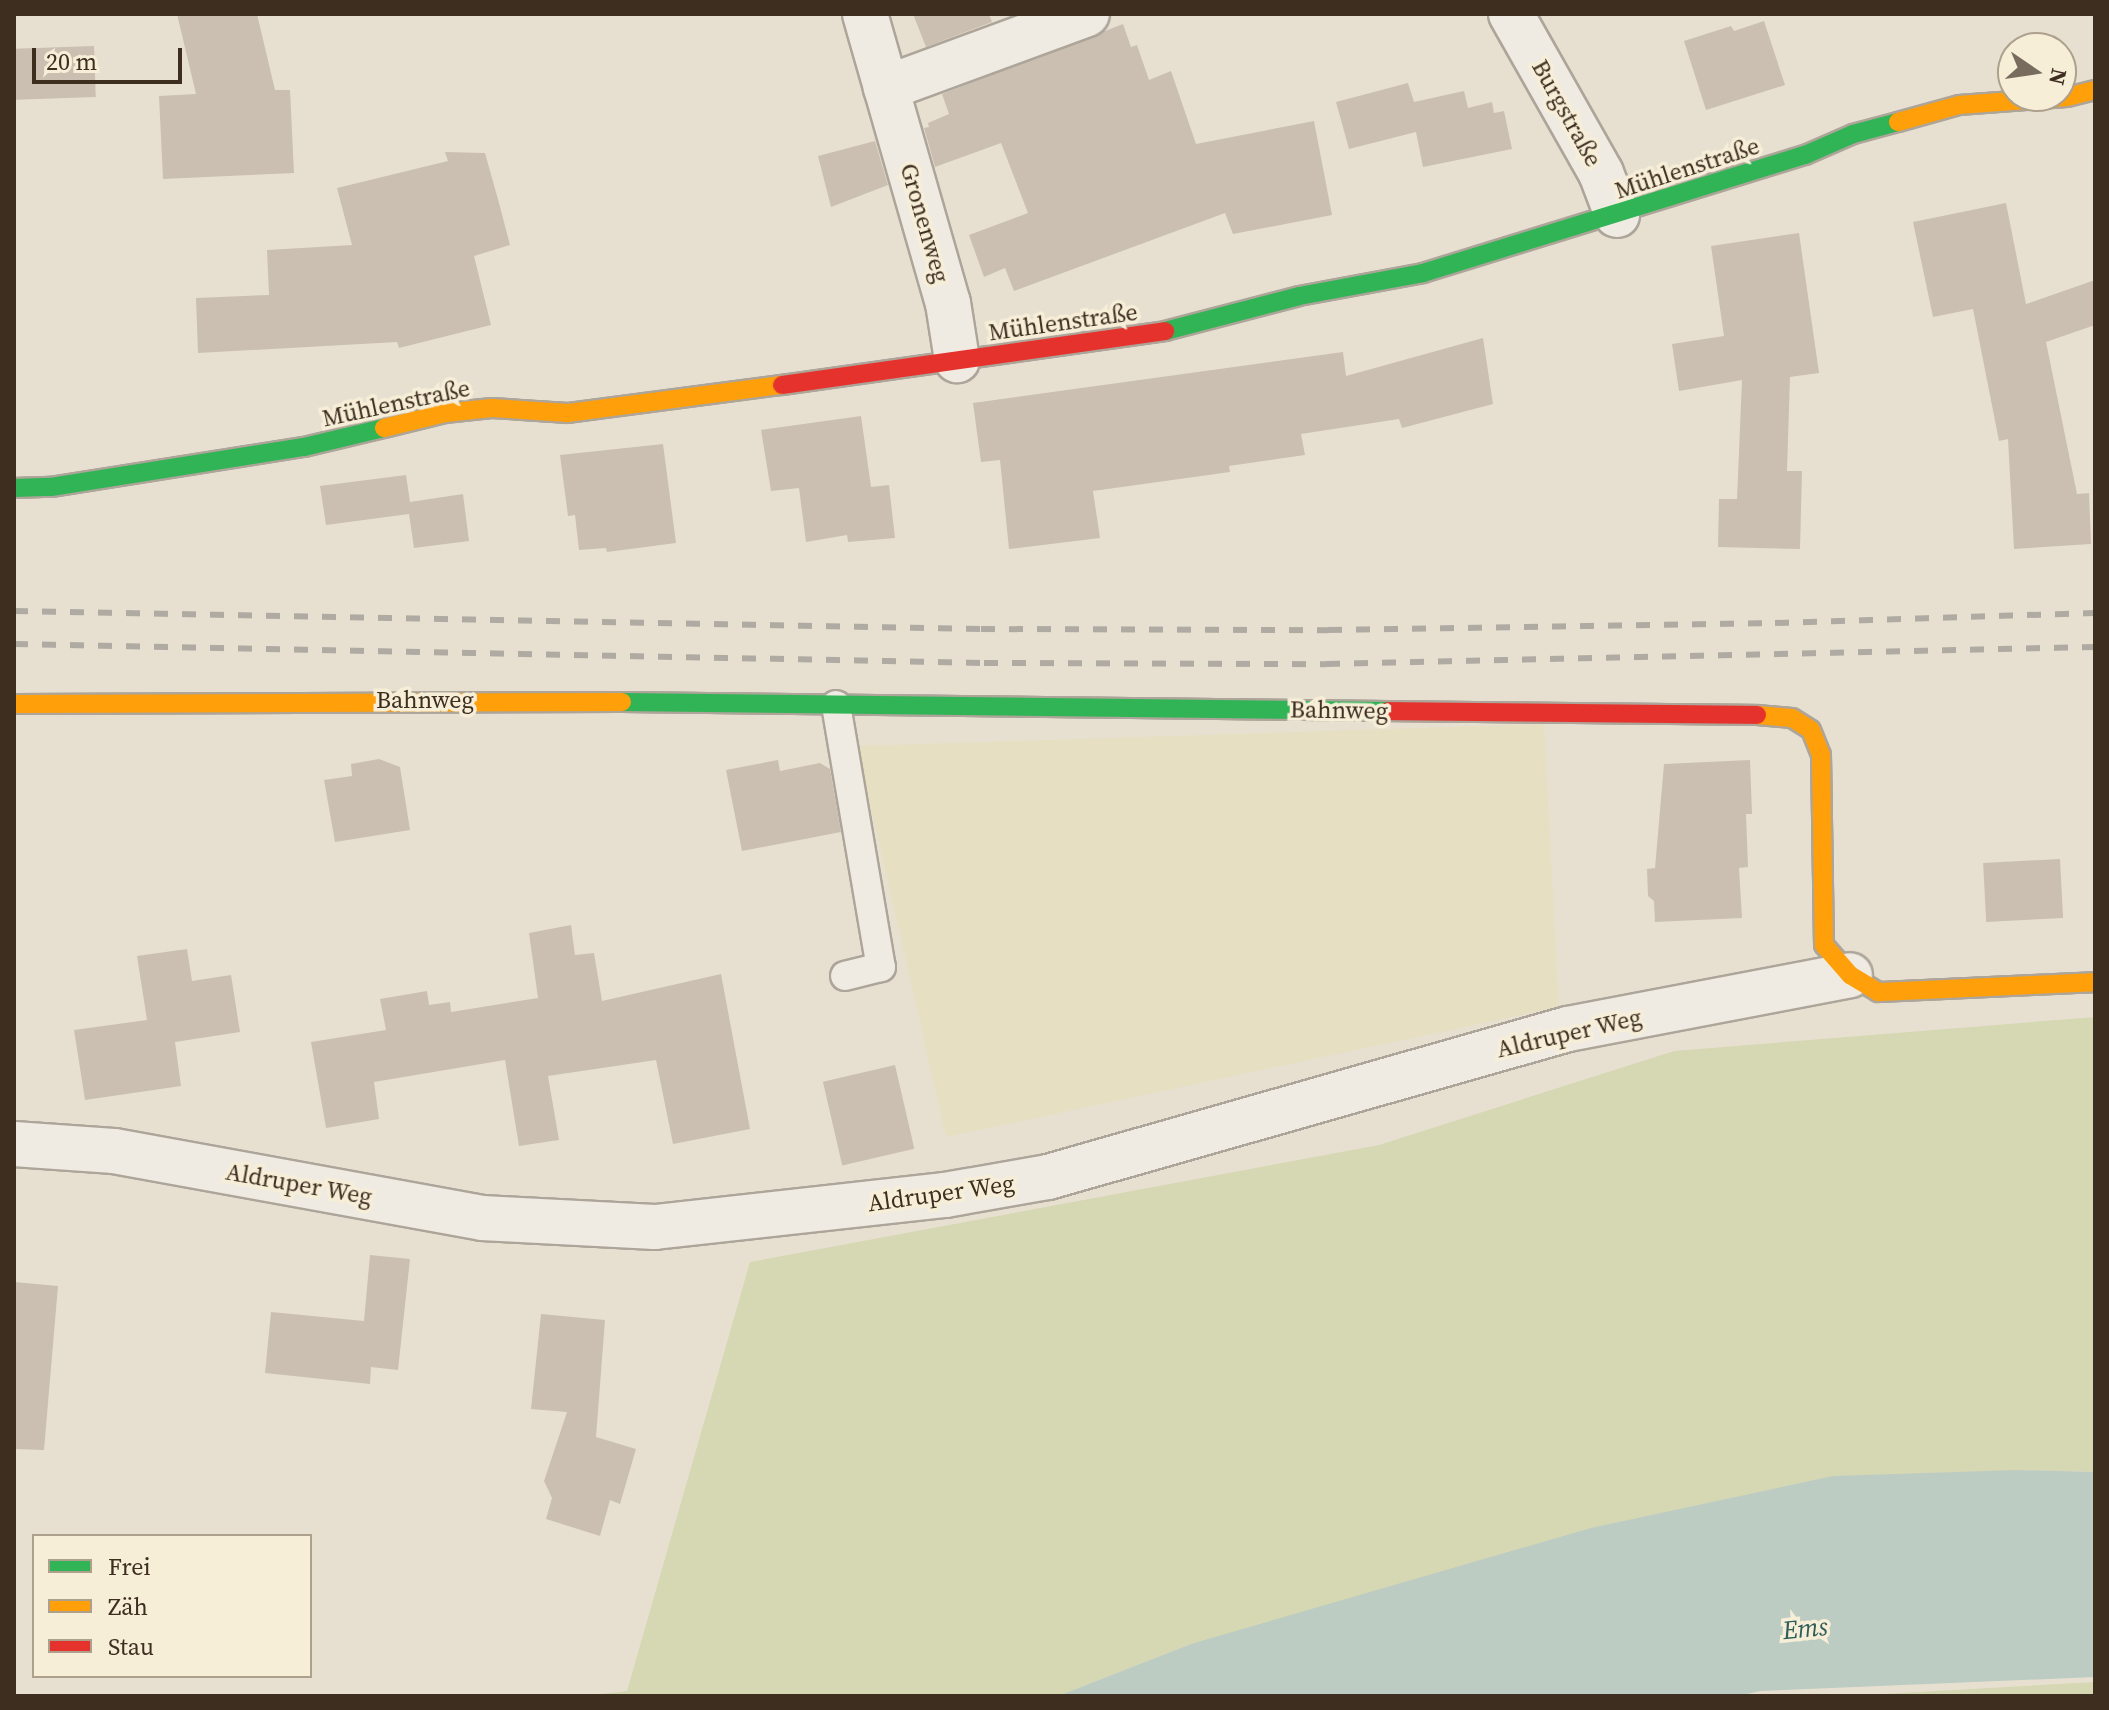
<!DOCTYPE html>
<html>
<head>
<meta charset="utf-8">
<style>
	body { margin:0 }
	#map { position:relative; width:2109px; height:1710px; overflow:hidden; background:#e7e0d1; font-family:"Source Serif 4",serif }
	div>[style] { position:absolute }
	.farmland>* { inset:0; background:#e6dfc2 }
	.green>* { inset:0; background:#d6d7b3 }
	.water>* { inset:0; background:#bcccc2 }
	.building>* { inset:0; background:#cbbfb2; transform-origin:0 0 }
	.roads { filter:drop-shadow(2px 0 #ada599) drop-shadow(-2px 0 #ada599) drop-shadow(0 2px #ada599) drop-shadow(0 -2px #ada599) }
	.lane>* { height:28px; margin:-14px; padding:0 14px; transform-origin:14px; border-radius:14px; background:#efebe3 }
	.street>* { height:44px; margin:-22px; padding:0 22px; transform-origin:22px; border-radius:22px; background:#efebe3 }
	.fast>* { height:18px; margin:-9px; padding:0 9px; transform-origin:9px; border-radius:9px; background:#30b455 }
	.slow>* { height:18px; margin:-9px; padding:0 9px; transform-origin:9px; border-radius:9px; background:#ff9f0a }
	.jam>* { height:18px; margin:-9px; padding:0 9px; transform-origin:9px; border-radius:9px; background:#e5322d }
	.rail>* { height:6px; margin-top:-3px; transform-origin:0; background:repeating-linear-gradient(90deg,#afaaa2 0 14px,transparent 0 28px) }
	span { translate:-50% -50%; white-space:nowrap; text-align:center; line-height:1.15; -webkit-text-stroke:7px #f7eed8; paint-order:stroke }
	.street-label { font-size:24px; color:#3d2e20 }
	.water-label { font-size:26px; color:#2f5d5a; font-style:italic }
	.frame { position:absolute; inset:0; border:16px solid #3d2e20; pointer-events:none }
	.legend { position:absolute; left:32px; top:1534px; width:280px; height:144px; box-sizing:border-box; background:#f7eed8; border:2px solid #ada18e; margin:0; padding:10px 14px; list-style:none; font-size:24px; color:#3d2e20 }
	.legend li { display:flex; align-items:center; gap:16px; height:40px }
	.legend b { width:40px; border:2px solid #ada18e }
	.north { position:absolute; left:1997px; top:32px; width:80px; height:80px; box-sizing:border-box; background:#f7eed8; border:2px solid #ada18e; border-radius:50%; rotate:103deg; font-size:22px; font-weight:700; line-height:32px; text-align:center; color:#3d2e20 }
	.north::after { content:''; display:block; margin:auto; width:28px; height:36px; background:#786c5e; clip-path:polygon(50% 0,100% 100%,50% 72%,0 100%) }
	.scale { position:absolute; left:32px; top:48px; width:150px; height:36px; box-sizing:border-box; border:4px solid #3d2e20; border-top:0; padding-left:10px; font-size:24px; line-height:28px; white-space:nowrap; color:#3d2e20; -webkit-text-stroke:6px #f7eed8; paint-order:stroke }
</style>
</head>
<body>
<div id="map">
	<div class="farmland">
		<div style="clip-path:polygon(1544px 724px,1559px 1007px,946px 1137px,857px 746px)"></div>
	</div>
	<div class="green">
		<div style="clip-path:polygon(2095px 1017px,2095px 1472px,2018px 1470px,1191px 1644px,1058px 1696px,583px 1696px,627px 1691px,750px 1262px,1379px 1145px,1674px 1051px)"></div>
		<div style="clip-path:polygon(2095px 1682px,2095px 1696px,1847px 1696px)"></div>
	</div>
	<div class="water">
		<div style="clip-path:polygon(2018px 1470px,2095px 1472px,2095px 1677px,1760px 1691px,1738px 1696px,1058px 1696px,1191px 1644px,1591px 1528px,1833px 1476px)"></div>
	</div>
	<div class="building">
		<div style="clip-path:polygon(177px 14px,257px 14px,275px 90px,290px 90px,294px 173px,163px 179px,159px 96px,196px 94px)"></div>
		<div style="clip-path:polygon(913px 14px,989px 14px,992px 22px,926px 47px)"></div>
		<div style="clip-path:polygon(1764px 21px,1785px 85px,1706px 110px,1684px 41px,1731px 26px,1734px 31px)"></div>
		<div style="clip-path:polygon(1123px 24px,1131px 47px,1137px 45px,1149px 80px,1171px 71px,1196px 144px,1314px 121px,1332px 215px,1233px 234px,1225px 213px,1014px 291px,1005px 268px,984px 277px,969px 235px,1028px 213px,1001px 143px,935px 167px,924px 128px,929px 127px,928px 123px,949px 114px,942px 94px)"></div>
		<div style="left:94px;top:46px;width:51px;height:80px;rotate:88deg"></div>
		<div style="clip-path:polygon(1408px 83px,1414px 102px,1464px 91px,1468px 108px,1492px 102px,1494px 113px,1504px 111px,1512px 149px,1423px 167px,1416px 132px,1349px 149px,1336px 102px)"></div>
		<div style="clip-path:polygon(875px 141px,888px 185px,831px 207px,818px 156px)"></div>
		<div style="clip-path:polygon(445px 152px,485px 153px,499px 203px,510px 245px,474px 256px,491px 325px,399px 348px,397px 342px,198px 353px,196px 298px,269px 295px,267px 250px,352px 245px,337px 188px,448px 161px)"></div>
		<div style="clip-path:polygon(2006px 203px,2026px 304px,2095px 280px,2095px 325px,2046px 342px,2077px 494px,2089px 493px,2091px 544px,2014px 549px,2008px 439px,1999px 441px,1973px 309px,1933px 317px,1913px 222px)"></div>
		<div style="clip-path:polygon(1799px 233px,1819px 373px,1790px 377px,1787px 471px,1802px 471px,1800px 549px,1718px 547px,1719px 499px,1737px 499px,1742px 380px,1679px 391px,1672px 344px,1724px 336px,1711px 246px)"></div>
		<div style="clip-path:polygon(1483px 338px,1493px 404px,1402px 428px,1399px 419px,1301px 434px,1305px 455px,1229px 466px,1230px 472px,1093px 491px,1100px 538px,1009px 549px,1000px 460px,981px 462px,973px 403px,1343px 352px,1346px 376px)"></div>
		<div style="clip-path:polygon(861px 416px,871px 487px,889px 485px,895px 538px,848px 542px,847px 535px,806px 542px,799px 488px,771px 491px,761px 430px)"></div>
		<div style="clip-path:polygon(663px 444px,676px 543px,607px 552px,606px 548px,579px 550px,575px 515px,568px 516px,560px 455px)"></div>
		<div style="clip-path:polygon(406px 475px,410px 502px,463px 494px,469px 541px,414px 548px,409px 514px,326px 525px,320px 486px)"></div>
		<div style="clip-path:polygon(379px 759px,400px 767px,410px 830px,335px 842px,324px 780px,352px 776px,351px 764px)"></div>
		<div style="clip-path:polygon(778px 760px,780px 771px,820px 763px,830px 769px,841px 832px,742px 851px,726px 770px)"></div>
		<div style="clip-path:polygon(1750px 760px,1752px 814px,1746px 814px,1748px 867px,1739px 868px,1742px 918px,1655px 922px,1654px 901px,1648px 896px,1647px 869px,1655px 868px,1664px 764px)"></div>
		<div style="left:2060px;top:859px;width:59px;height:77px;rotate:87deg"></div>
		<div style="clip-path:polygon(571px 925px,575px 955px,594px 953px,602px 1001px,721px 974px,750px 1129px,673px 1144px,656px 1060px,548px 1076px,559px 1140px,519px 1146px,505px 1060px,374px 1082px,379px 1119px,326px 1128px,311px 1042px,386px 1030px,380px 999px,427px 991px,429px 1005px,450px 1002px,451px 1012px,538px 998px,529px 933px)"></div>
		<div style="clip-path:polygon(187px 949px,192px 981px,231px 975px,240px 1032px,175px 1042px,181px 1086px,85px 1100px,74px 1030px,147px 1020px,137px 956px)"></div>
		<div style="left:895px;top:1065px;width:86px;height:74px;rotate:77deg"></div>
		<div style="clip-path:polygon(370px 1255px,410px 1259px,398px 1370px,371px 1367px,370px 1384px,265px 1373px,271px 1312px,364px 1321px)"></div>
		<div style="clip-path:polygon(14px 1282px,58px 1286px,44px 1450px,14px 1449px)"></div>
		<div style="clip-path:polygon(541px 1314px,605px 1320px,596px 1437px,636px 1449px,620px 1504px,610px 1500px,600px 1536px,546px 1519px,552px 1498px,544px 1481px,567px 1412px,531px 1409px)"></div>
	</div>
	<div class="roads">
		<div class="lane">
			<div style="left:836px;top:705px;width:266px;rotate:80.3deg"></div>
			<div style="left:881px;top:967px;width:37px;rotate:166deg"></div>
		</div>
		<div class="street">
			<div style="left:865px;top:14px;width:301px;rotate:74deg"></div>
			<div style="left:948px;top:303px;width:58px;rotate:81deg"></div>
			<div style="left:1511px;top:14px;width:183px;rotate:60.5deg"></div>
			<div style="left:1601px;top:173px;width:45px;rotate:69.1deg"></div>
			<div style="left:886px;top:88px;width:214px;rotate:-20.2deg"></div>
			<div style="left:14px;top:1144px;width:100px;rotate:4deg"></div>
			<div style="left:114px;top:1151px;width:374px;rotate:10.3deg"></div>
			<div style="left:482px;top:1218px;width:173px;rotate:3deg"></div>
			<div style="left:655px;top:1227px;width:292px;rotate:-6.3deg"></div>
			<div style="left:945px;top:1195px;width:105px;rotate:-9.9deg"></div>
			<div style="left:1048px;top:1177px;width:541px;rotate:-15.89deg"></div>
			<div style="left:1568px;top:1029px;width:287px;rotate:-10.8deg"></div>
		</div>
		<div class="fast">
			<div style="left:1165px;top:331px;width:138px;rotate:-14.6deg"></div>
			<div style="left:1299px;top:296px;width:126px;rotate:-10.5deg"></div>
			<div style="left:1423px;top:273px;width:400px;rotate:-17.2deg"></div>
			<div style="left:1805px;top:155px;width:52px;rotate:-23.6deg"></div>
			<div style="left:1853px;top:134px;width:47px;rotate:-14.9deg"></div>
			<div style="left:14px;top:488px;width:37px;rotate:-2deg"></div>
			<div style="left:51px;top:487px;width:256px;rotate:-9deg"></div>
			<div style="left:304px;top:447px;width:82px;rotate:-13.4deg"></div>
			<div style="left:622px;top:702px;width:766px;rotate:0.67deg"></div>
		</div>
		<div class="slow">
			<div style="left:1898px;top:122px;width:63px;rotate:-15.6deg"></div>
			<div style="left:1959px;top:105px;width:108px;rotate:-4.2deg"></div>
			<div style="left:2067px;top:97px;width:29px;rotate:-14deg"></div>
			<div style="left:384px;top:428px;width:63px;rotate:-13.8deg"></div>
			<div style="left:445px;top:413px;width:47px;rotate:-6.1deg"></div>
			<div style="left:492px;top:408px;width:76px;rotate:3.8deg"></div>
			<div style="left:568px;top:413px;width:216px;rotate:-7.5deg"></div>
			<div style="left:14px;top:704px;width:608px;rotate:-0.19deg"></div>
			<div style="left:1757px;top:715px;width:35px;rotate:5deg"></div>
			<div style="left:1792px;top:718px;width:22px;rotate:32deg"></div>
			<div style="left:1811px;top:730px;width:27px;rotate:68deg"></div>
			<div style="left:1821px;top:755px;width:190px;rotate:89.1deg"></div>
			<div style="left:1824px;top:945px;width:40px;rotate:49deg"></div>
			<div style="left:1850px;top:975px;width:33px;rotate:31deg"></div>
			<div style="left:1878px;top:992px;width:217px;rotate:-2.6deg"></div>
		</div>
		<div class="jam">
			<div style="left:782px;top:385px;width:387px;rotate:-8deg"></div>
			<div style="left:1388px;top:711px;width:369px;rotate:0.6deg"></div>
		</div>
	</div>
	<div class="rail">
		<div style="left:14px;top:611px;width:967px;rotate:1.07deg"></div>
		<div style="left:981px;top:629px;width:347px;rotate:0.2deg"></div>
		<div style="left:1328px;top:630px;width:447px;rotate:-0.9deg"></div>
		<div style="left:1775px;top:623px;width:320px;rotate:-1.8deg"></div>
		<div style="left:14px;top:644px;width:970px;rotate:1.12deg"></div>
		<div style="left:984px;top:663px;width:342px;rotate:0.2deg"></div>
		<div style="left:1326px;top:664px;width:769px;rotate:-1.27deg"></div>
	</div>
	<div class="street-label">
		<span style="left:1567px;top:113px;rotate:61deg">Burgstraße</span>
		<span style="left:1687px;top:168px;rotate:-18deg">Mühlenstraße</span>
		<span style="left:925px;top:223px;rotate:74deg">Gronenweg</span>
		<span style="left:1063px;top:322px;rotate:-8deg">Mühlenstraße</span>
		<span style="left:396px;top:403px;rotate:-12deg">Mühlenstraße</span>
		<span style="left:425px;top:700px">Bahnweg</span>
		<span style="left:1339px;top:710px;rotate:1deg">Bahnweg</span>
		<span style="left:1569px;top:1033px;rotate:-13deg">Aldruper Weg</span>
		<span style="left:299px;top:1184px;rotate:10deg">Aldruper Weg</span>
		<span style="left:941px;top:1193px;rotate:-8deg">Aldruper Weg</span>
	</div>
	<div class="water-label">
		<span style="left:1805px;top:1629px;rotate:-6deg">Ems</span>
	</div>
	<div class="frame"></div>
	<ul class="legend">
	<li><b style="height:10px;background:#30b455"></b>Frei</li>
	<li><b style="height:10px;background:#ff9f0a"></b>Zäh</li>
	<li><b style="height:10px;background:#e5322d"></b>Stau</li>
	</ul>
	<div class="north">N</div>
	<div class="scale">20 m</div>
</div>
</body>
</html>
